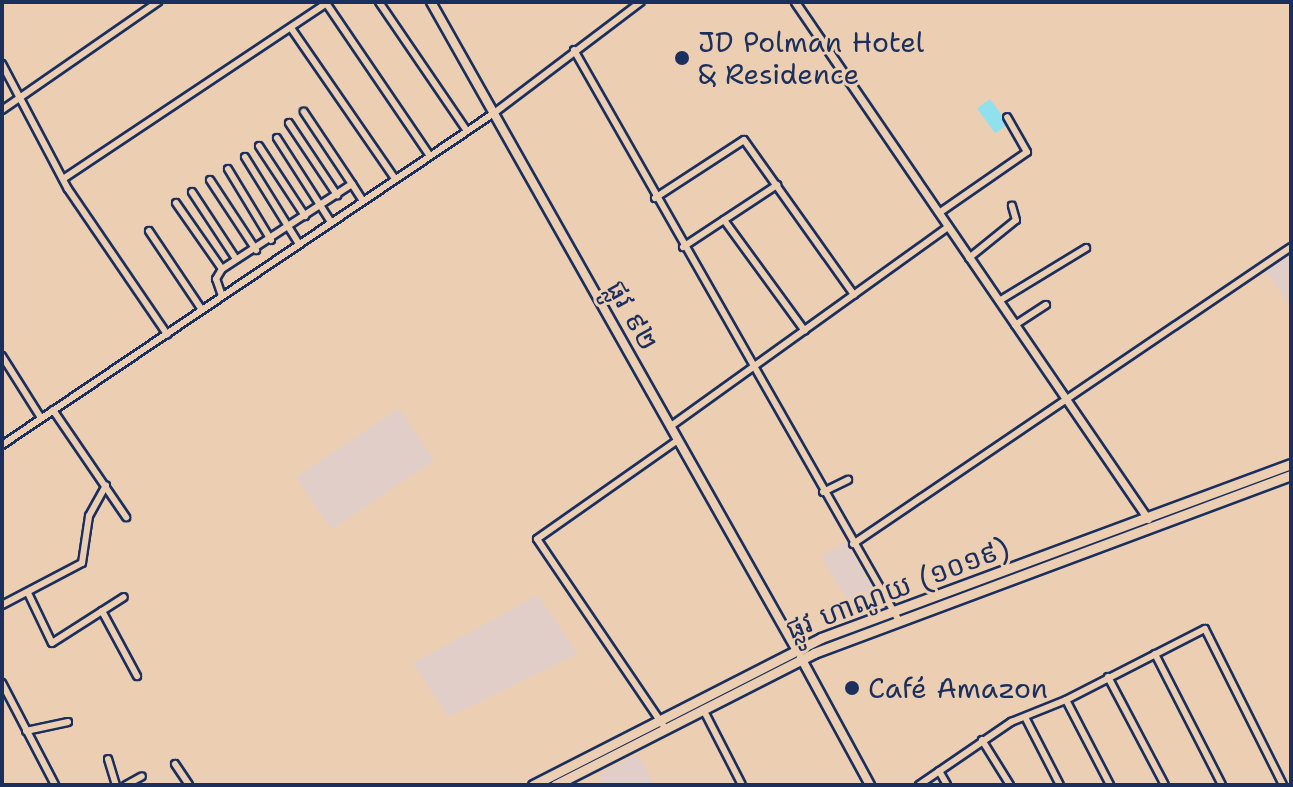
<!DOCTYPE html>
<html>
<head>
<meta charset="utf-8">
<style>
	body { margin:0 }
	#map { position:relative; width:1293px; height:787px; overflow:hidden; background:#eccfb2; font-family:"Shantell Sans","Noto Sans Khmer",sans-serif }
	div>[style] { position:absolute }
	.built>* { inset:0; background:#e1cec9; transform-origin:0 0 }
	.water>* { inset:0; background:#91e0ee; transform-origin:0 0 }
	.roads { filter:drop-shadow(2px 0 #1b2f5e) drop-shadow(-2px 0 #1b2f5e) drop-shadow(0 2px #1b2f5e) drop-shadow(0 -2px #1b2f5e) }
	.minor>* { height:6px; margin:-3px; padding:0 3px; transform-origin:3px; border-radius:3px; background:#eccfb2 }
	.tertiary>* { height:7px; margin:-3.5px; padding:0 3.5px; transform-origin:3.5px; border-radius:3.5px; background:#eccfb2 }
	.secondary>* { height:8px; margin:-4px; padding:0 4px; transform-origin:4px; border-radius:4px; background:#eccfb2 }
	.primary>* { height:9px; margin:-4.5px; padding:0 4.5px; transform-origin:4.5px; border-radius:4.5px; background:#eccfb2 }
	.dots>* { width:22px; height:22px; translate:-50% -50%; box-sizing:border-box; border:4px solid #eccfb2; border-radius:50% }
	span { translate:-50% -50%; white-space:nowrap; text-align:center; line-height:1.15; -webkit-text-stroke:6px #eccfb2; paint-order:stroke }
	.poi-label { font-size:28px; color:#1b2f5e }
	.left { translate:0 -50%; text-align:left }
	.street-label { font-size:28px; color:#1b2f5e }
	.frame { position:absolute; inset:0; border:4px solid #1b2f5e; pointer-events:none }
</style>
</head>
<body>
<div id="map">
	<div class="built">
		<div style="clip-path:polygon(1291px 250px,1291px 307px,1264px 269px)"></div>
		<div style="left:399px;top:408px;width:63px;height:124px;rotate:56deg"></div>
		<div style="left:845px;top:542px;width:76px;height:28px;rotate:59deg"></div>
		<div style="clip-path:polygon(538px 595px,578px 654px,448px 717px,413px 663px)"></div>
		<div style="clip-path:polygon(638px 754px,654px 785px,604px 785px,599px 774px)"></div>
	</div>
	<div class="water">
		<div style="left:990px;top:99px;width:31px;height:16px;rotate:54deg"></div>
	</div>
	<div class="roads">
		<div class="minor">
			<div style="left:379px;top:2px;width:156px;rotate:55.7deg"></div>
			<div style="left:326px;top:3px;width:185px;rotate:55.8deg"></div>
			<div style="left:291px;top:28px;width:183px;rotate:55.4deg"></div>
			<div style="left:574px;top:50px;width:655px;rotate:60.34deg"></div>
			<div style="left:2px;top:64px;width:141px;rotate:62.2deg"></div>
			<div style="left:68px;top:189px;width:176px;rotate:55.7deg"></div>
			<div style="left:2px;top:110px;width:190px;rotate:-34.7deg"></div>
			<div style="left:289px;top:123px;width:87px;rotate:56.3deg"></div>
			<div style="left:277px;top:138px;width:100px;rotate:57.3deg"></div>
			<div style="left:259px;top:146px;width:84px;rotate:56.7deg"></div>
			<div style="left:245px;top:157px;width:102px;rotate:58.2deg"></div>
			<div style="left:228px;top:169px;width:83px;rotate:58.8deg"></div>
			<div style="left:63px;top:179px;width:319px;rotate:-33.7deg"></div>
			<div style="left:210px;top:180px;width:84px;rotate:56.7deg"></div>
			<div style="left:352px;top:184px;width:20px;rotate:57deg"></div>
			<div style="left:192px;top:192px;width:80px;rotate:56.7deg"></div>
			<div style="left:655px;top:198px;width:106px;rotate:-33.1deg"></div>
			<div style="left:744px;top:140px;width:190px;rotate:54.6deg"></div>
			<div style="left:176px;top:203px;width:80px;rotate:55.1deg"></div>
			<div style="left:939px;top:213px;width:107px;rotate:-34.7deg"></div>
			<div style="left:1027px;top:152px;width:40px;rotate:-119.7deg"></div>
			<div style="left:724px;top:220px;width:137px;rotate:53.9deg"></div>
			<div style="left:149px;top:231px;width:95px;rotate:56.1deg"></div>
			<div style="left:683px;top:247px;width:113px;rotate:-33.4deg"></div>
			<div style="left:969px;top:258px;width:60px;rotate:-39deg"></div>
			<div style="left:1016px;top:220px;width:15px;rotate:-106deg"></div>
			<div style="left:222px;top:296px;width:18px;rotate:-109deg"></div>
			<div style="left:216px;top:279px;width:12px;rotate:-59deg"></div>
			<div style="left:222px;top:269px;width:155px;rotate:-33.2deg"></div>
			<div style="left:352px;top:184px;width:87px;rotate:-123.7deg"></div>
			<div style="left:999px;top:301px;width:102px;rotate:-31.3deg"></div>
			<div style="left:1015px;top:325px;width:37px;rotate:-33deg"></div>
			<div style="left:2px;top:356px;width:73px;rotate:57.8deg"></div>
			<div style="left:53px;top:410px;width:130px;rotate:55.7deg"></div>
			<div style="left:671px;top:426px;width:341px;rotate:-35.7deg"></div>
			<div style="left:2px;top:445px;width:594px;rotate:-34.01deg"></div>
			<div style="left:494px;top:113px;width:184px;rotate:-37.1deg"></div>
			<div style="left:823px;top:492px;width:28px;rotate:-26deg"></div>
			<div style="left:853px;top:544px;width:529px;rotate:-34.14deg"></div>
			<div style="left:28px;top:593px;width:55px;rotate:64.4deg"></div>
			<div style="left:52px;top:643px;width:85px;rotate:-32.6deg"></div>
			<div style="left:2px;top:605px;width:90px;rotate:-27.7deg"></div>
			<div style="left:82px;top:563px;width:48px;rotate:-81.5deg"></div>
			<div style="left:89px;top:516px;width:35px;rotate:-61deg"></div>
			<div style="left:102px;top:611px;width:74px;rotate:61.7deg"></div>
			<div style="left:1155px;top:654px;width:147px;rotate:62.9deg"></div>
			<div style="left:1108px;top:677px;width:122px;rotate:62.2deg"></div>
			<div style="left:2px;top:683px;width:115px;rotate:62.5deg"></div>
			<div style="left:1066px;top:700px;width:96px;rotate:62.6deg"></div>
			<div style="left:703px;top:709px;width:85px;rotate:62.8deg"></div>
			<div style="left:1025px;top:717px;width:76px;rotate:62.8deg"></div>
			<div style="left:665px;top:728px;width:228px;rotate:-124.1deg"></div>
			<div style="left:537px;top:539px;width:172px;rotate:-35.1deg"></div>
			<div style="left:26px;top:731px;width:43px;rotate:-12.1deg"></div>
			<div style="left:982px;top:740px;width:53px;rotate:58.1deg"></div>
			<div style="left:108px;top:759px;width:27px;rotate:73deg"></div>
			<div style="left:175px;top:764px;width:25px;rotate:56deg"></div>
			<div style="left:939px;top:771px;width:16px;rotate:60deg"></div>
			<div style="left:126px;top:785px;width:18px;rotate:-29deg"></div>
			<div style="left:919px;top:785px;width:112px;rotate:-34.4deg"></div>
			<div style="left:1011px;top:722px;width:59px;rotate:-21.8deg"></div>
			<div style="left:1066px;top:700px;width:156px;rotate:-27.1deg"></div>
			<div style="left:1205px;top:629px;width:174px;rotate:63.4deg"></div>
		</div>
		<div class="tertiary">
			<div style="left:795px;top:2px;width:626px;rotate:55.68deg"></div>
		</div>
		<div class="secondary">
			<div style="left:431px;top:2px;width:743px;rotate:60.57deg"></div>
			<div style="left:801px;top:658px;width:145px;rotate:61.5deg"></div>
		</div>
		<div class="primary">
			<div style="left:533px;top:785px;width:323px;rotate:-27deg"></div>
			<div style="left:821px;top:638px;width:501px;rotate:-20.32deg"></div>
			<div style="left:555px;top:785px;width:291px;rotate:-27deg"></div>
			<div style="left:814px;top:653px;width:509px;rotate:-20.46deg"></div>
		</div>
	</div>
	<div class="dots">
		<div style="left:682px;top:58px;background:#1b2f5e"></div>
		<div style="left:852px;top:688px;background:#1b2f5e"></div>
	</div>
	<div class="poi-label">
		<span class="left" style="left:698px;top:58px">JD Polman Hotel<br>&amp; Residence</span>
		<span class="left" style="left:868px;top:688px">Café Amazon</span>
	</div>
	<div class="street-label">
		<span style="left:633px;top:315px;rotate:61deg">ផ្លូវ ៩២</span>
		<span style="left:897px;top:588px;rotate:-21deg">ផ្លូវ ហាណូយ (១០១៩)</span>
	</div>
	<div class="frame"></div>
</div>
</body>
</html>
